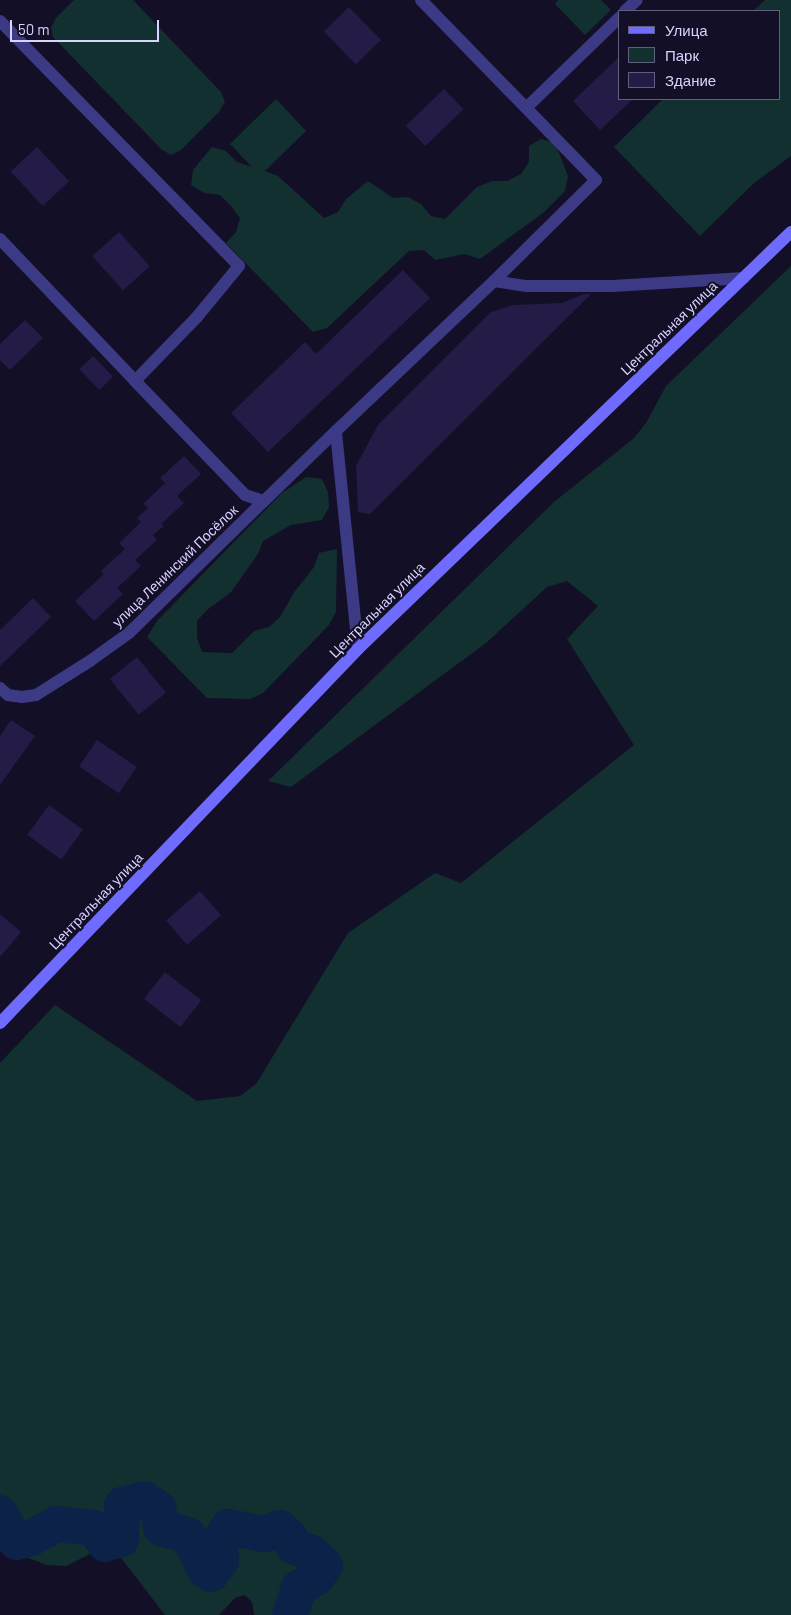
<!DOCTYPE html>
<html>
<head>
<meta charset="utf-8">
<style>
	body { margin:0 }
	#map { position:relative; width:791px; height:1615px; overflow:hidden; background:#130f26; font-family:Barlow,sans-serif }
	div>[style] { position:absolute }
	.green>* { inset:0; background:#12302f }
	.river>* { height:36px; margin:-18px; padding:0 18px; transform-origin:18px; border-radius:18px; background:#0c2248 }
	.building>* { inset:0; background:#241b47; transform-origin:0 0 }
	.minor>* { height:12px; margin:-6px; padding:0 6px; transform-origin:6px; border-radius:6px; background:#3d3a85 }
	.secondary>* { height:12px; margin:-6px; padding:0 6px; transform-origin:6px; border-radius:6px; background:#6f6bff }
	span { translate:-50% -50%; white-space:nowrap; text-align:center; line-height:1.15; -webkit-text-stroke:4px #130f26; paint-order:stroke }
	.street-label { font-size:14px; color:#d9d4ff }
	.legend { position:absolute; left:618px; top:10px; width:162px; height:90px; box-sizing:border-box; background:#130f26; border:1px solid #625e7d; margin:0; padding:6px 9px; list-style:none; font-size:15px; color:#d9d4ff }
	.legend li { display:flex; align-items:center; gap:10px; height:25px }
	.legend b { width:25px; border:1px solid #625e7d }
	.scale { position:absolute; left:10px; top:20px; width:149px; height:22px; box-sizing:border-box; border:2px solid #d9d4ff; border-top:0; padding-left:6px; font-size:15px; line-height:18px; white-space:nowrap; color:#d9d4ff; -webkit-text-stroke:4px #130f26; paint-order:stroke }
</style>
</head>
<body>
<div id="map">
	<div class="green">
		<div style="clip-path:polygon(74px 0,133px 0,221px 92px,225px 102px,219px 112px,181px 150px,171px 155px,162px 150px,53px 37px,51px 28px,56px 18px)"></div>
		<div style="clip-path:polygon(558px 0,601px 0,611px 10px,585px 35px,555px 4px)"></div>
		<div style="clip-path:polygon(765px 0,791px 0,791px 156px,753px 184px,700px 236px,614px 147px,663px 99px,780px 99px,780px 11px,753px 11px)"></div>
		<div style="clip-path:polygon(276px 99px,306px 131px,265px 171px,278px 176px,324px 218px,338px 212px,346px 199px,368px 181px,393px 198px,408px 197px,421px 204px,431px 216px,445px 219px,477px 187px,492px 181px,507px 181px,521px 174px,529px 162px,529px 146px,541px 139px,555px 143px,568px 176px,565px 191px,543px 213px,480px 259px,465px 254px,435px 260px,424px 250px,409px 251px,327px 328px,313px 332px,226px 243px,236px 232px,240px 218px,231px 206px,220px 195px,204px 193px,191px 185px,193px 170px,212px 147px,226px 151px,237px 162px,252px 167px,230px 144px)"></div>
		<div style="clip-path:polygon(791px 266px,791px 1615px,254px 1615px,252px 1602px,245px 1595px,235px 1598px,219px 1615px,165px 1615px,115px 1550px,100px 1549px,66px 1566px,47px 1565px,7px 1550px,0 1539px,0 1063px,55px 1005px,197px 1101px,240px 1096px,256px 1084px,348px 933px,435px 873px,461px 883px,634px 745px,567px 639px,598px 606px,567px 581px,547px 587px,486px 643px,291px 787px,268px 781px,554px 502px,633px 439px,646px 423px,666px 386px)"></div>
		<div style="clip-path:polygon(306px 477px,322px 479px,328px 492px,329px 507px,322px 520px,291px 525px,263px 541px,258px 554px,231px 592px,207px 610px,197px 621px,197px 638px,202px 652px,232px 653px,254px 631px,269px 627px,280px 617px,295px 591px,314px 567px,319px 553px,337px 549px,336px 612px,329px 625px,263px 693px,250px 699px,207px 698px,147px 637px,157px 621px,282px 493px)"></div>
	</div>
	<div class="river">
		<div style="left:0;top:1513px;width:33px;rotate:61deg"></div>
		<div style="left:16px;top:1542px;width:16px;rotate:-15deg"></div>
		<div style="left:31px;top:1538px;width:29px;rotate:-29deg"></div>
		<div style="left:56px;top:1524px;width:38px;rotate:6deg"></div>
		<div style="left:94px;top:1528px;width:19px;rotate:55deg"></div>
		<div style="left:105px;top:1544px;width:17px;rotate:-17deg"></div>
		<div style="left:121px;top:1539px;width:34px;rotate:-88deg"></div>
		<div style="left:122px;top:1505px;width:23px;rotate:-15deg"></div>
		<div style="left:144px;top:1499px;width:17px;rotate:33deg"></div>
		<div style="left:158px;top:1508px;width:20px;rotate:81deg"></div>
		<div style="left:161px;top:1528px;width:28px;rotate:15deg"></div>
		<div style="left:188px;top:1535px;width:39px;rotate:64deg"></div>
		<div style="left:205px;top:1570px;width:7px;rotate:34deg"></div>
		<div style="left:211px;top:1574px;width:17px;rotate:-54deg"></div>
		<div style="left:221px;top:1560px;width:19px;rotate:-93deg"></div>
		<div style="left:220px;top:1541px;width:16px;rotate:-60deg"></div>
		<div style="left:228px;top:1527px;width:38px;rotate:11deg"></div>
		<div style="left:265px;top:1534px;width:16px;rotate:-22deg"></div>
		<div style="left:280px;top:1528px;width:12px;rotate:42deg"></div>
		<div style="left:289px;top:1536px;width:11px;rotate:68deg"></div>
		<div style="left:293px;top:1546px;width:20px;rotate:20deg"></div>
		<div style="left:312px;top:1553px;width:18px;rotate:45deg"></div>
		<div style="left:325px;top:1566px;width:15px;rotate:127deg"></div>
		<div style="left:316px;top:1578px;width:20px;rotate:150deg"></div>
		<div style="left:299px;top:1588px;width:28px;rotate:108deg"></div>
	</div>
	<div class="building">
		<div style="left:349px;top:7px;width:46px;height:35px;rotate:46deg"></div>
		<div style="clip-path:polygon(620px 56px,620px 99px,633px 99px,600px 130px,573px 101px)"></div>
		<div style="left:444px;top:89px;width:28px;height:53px;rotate:46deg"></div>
		<div style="left:37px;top:147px;width:47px;height:36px;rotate:47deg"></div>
		<div style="left:119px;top:232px;width:46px;height:36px;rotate:48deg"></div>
		<div style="clip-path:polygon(403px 270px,430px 298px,268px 452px,231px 413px,305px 342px,316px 354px)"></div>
		<div style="clip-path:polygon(584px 294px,591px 294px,370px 514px,358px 512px,356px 466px,378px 425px,491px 312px,513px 305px,562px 303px)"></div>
		<div style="clip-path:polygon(25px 320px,43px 338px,10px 370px,0 360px,0 344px)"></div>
		<div style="left:93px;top:356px;width:29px;height:19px;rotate:46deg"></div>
		<div style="clip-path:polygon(184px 456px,201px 474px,177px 496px,184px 503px,161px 524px,164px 526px,153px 535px,157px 540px,135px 560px,141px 566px,117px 588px,123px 594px,94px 621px,75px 601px,104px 574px,101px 571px,125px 549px,119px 543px,141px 522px,137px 518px,148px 508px,143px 504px,165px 483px,160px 478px)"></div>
		<div style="clip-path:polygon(33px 598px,51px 617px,0 666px,0 630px)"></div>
		<div style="left:137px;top:657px;width:46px;height:35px;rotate:51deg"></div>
		<div style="clip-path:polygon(11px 720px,35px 736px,0 785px,0 736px)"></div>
		<div style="left:97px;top:740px;width:48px;height:32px;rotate:34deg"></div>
		<div style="left:49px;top:805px;width:42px;height:37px;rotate:36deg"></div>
		<div style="left:200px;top:891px;width:32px;height:45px;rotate:49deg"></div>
		<div style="clip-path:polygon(0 914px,21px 932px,0 957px)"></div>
		<div style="left:165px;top:972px;width:46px;height:34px;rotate:38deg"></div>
	</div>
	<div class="minor">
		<div style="left:421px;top:0;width:251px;rotate:45.8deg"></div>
		<div style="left:596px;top:180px;width:144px;rotate:135.3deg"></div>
		<div style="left:625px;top:11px;width:16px;rotate:-43deg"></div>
		<div style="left:0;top:21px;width:342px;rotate:45.7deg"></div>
		<div style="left:239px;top:266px;width:66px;rotate:129.5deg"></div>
		<div style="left:197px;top:317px;width:89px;rotate:134.1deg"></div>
		<div style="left:135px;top:381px;width:158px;rotate:46deg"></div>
		<div style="left:245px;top:495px;width:20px;rotate:18deg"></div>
		<div style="left:264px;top:501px;width:100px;rotate:-44.2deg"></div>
		<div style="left:527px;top:107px;width:129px;rotate:-44.1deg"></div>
		<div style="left:0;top:239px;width:196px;rotate:46.4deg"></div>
		<div style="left:358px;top:649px;width:219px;rotate:-95.8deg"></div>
		<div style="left:336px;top:431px;width:218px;rotate:-43.5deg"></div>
		<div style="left:494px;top:281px;width:33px;rotate:9deg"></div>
		<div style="left:527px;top:286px;width:86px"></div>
		<div style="left:613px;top:286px;width:131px;rotate:-3.5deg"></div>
		<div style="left:0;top:688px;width:11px;rotate:41deg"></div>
		<div style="left:8px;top:695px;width:14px;rotate:8deg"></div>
		<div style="left:22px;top:697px;width:14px;rotate:-8deg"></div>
		<div style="left:36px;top:695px;width:64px;rotate:-32.2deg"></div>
		<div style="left:90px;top:661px;width:49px;rotate:-35.9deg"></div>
		<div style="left:130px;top:632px;width:187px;rotate:-44.4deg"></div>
	</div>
	<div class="secondary">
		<div style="left:0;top:1023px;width:518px;rotate:-46.25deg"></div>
		<div style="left:358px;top:649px;width:601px;rotate:-43.92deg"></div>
	</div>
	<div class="street-label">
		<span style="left:669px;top:328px;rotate:-44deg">Центральная улица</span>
		<span style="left:175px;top:566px;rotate:-44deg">улица Ленинский Посёлок</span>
		<span style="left:377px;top:610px;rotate:-45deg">Центральная улица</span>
		<span style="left:96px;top:901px;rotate:-46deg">Центральная улица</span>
	</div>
	<ul class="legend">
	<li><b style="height:6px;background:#6f6bff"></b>Улица</li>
	<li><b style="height:14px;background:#12302f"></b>Парк</li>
	<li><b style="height:14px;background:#241b47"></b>Здание</li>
	</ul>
	<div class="scale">50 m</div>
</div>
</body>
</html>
